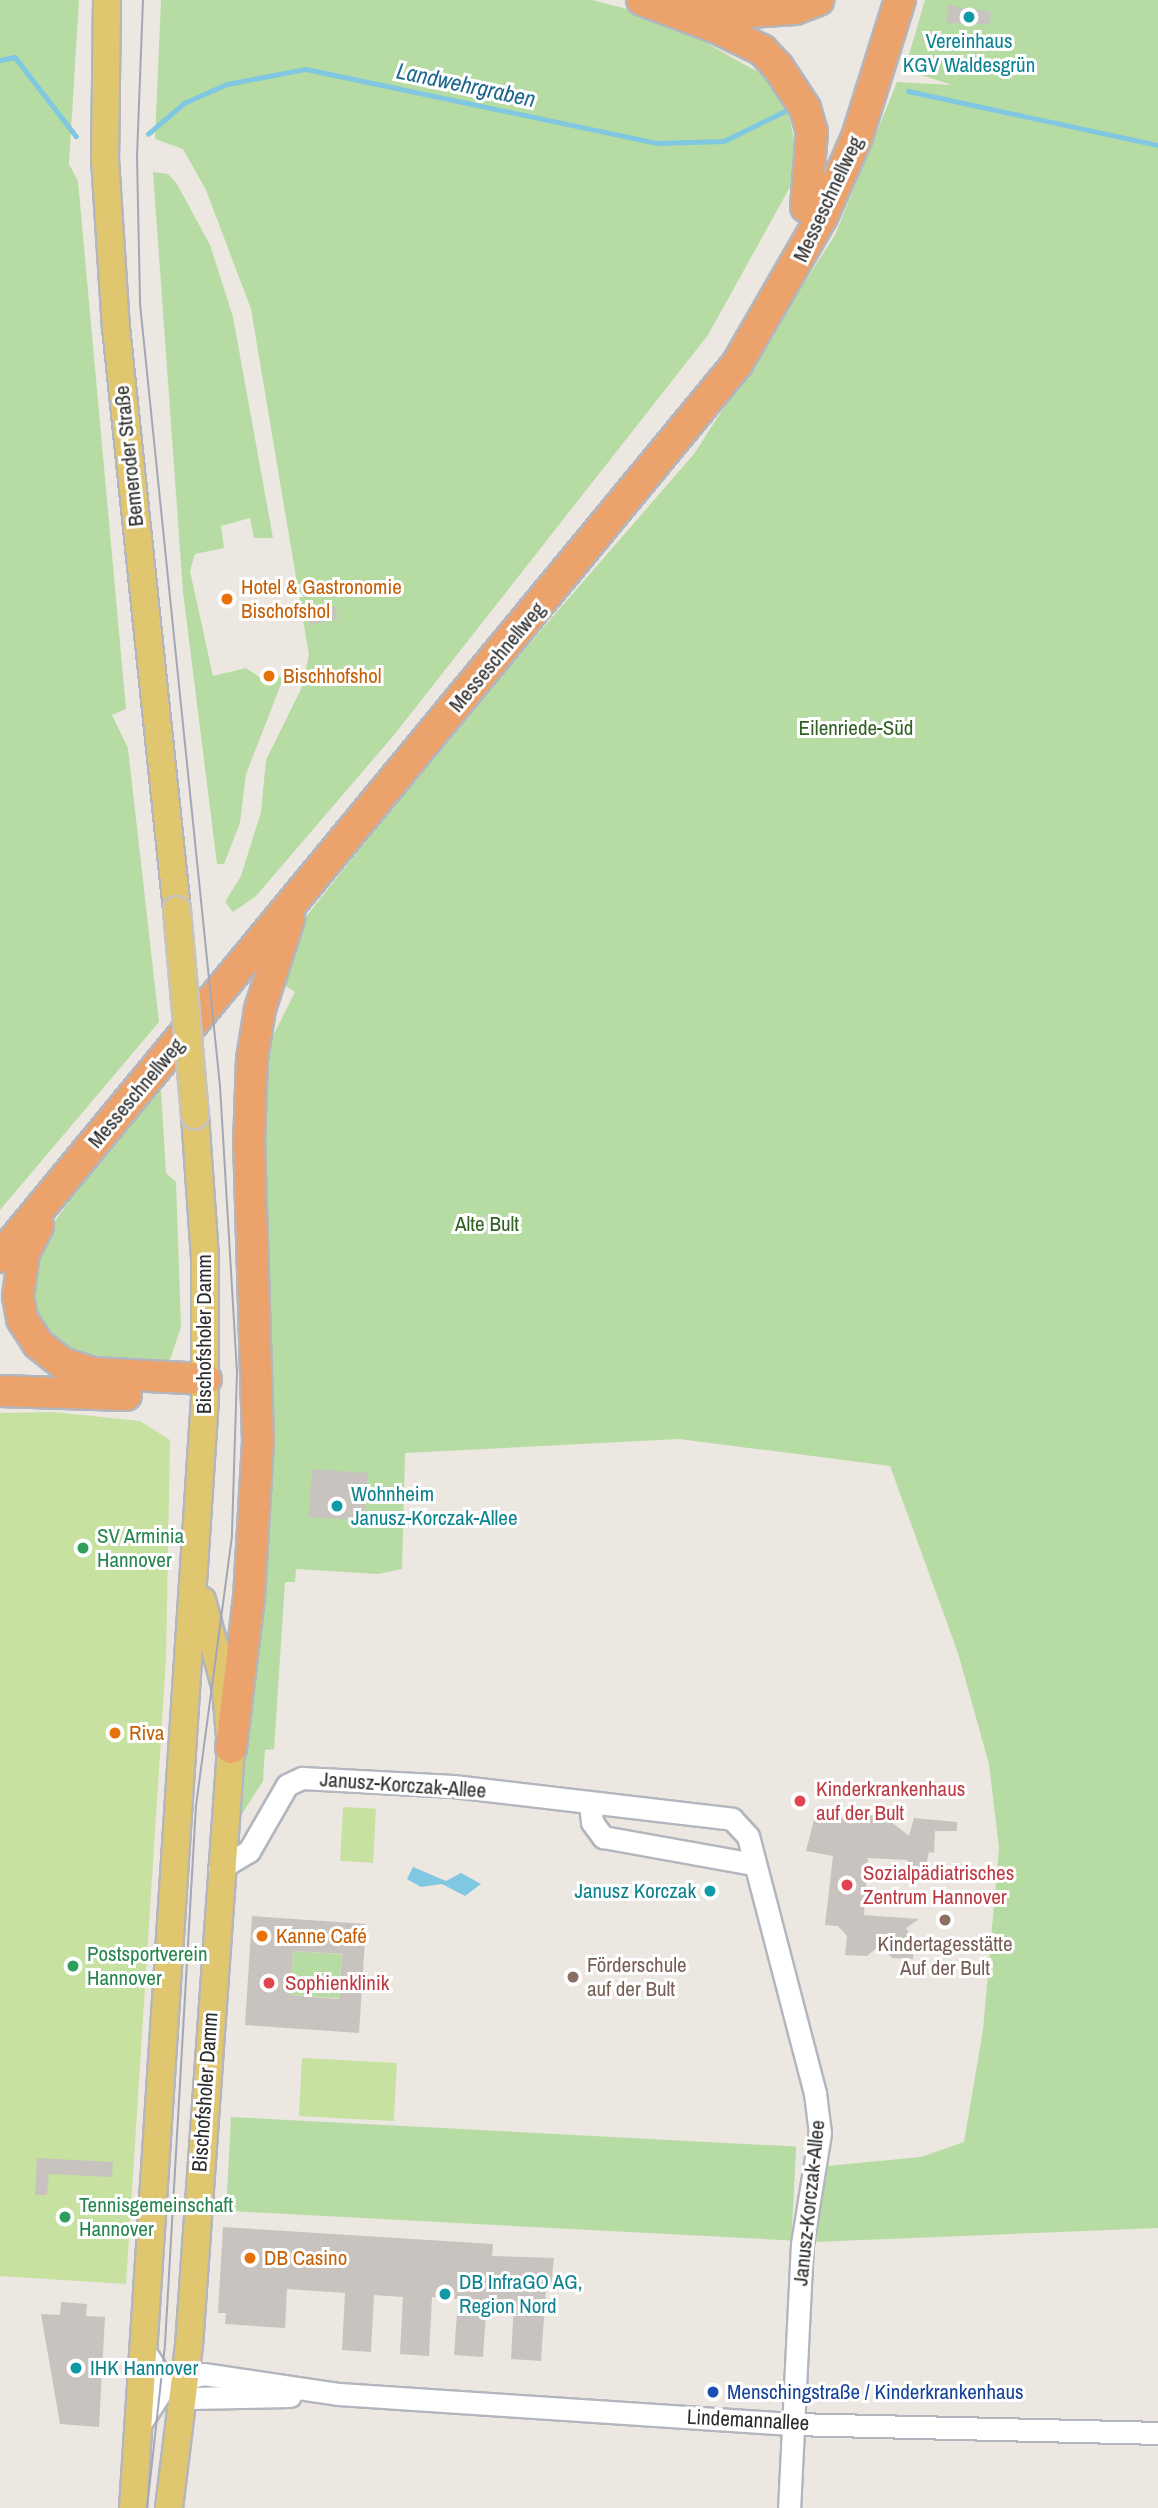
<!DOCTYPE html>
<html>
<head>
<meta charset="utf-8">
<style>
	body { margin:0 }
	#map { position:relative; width:1158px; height:2508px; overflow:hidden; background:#ece7e0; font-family:"Archivo Narrow",sans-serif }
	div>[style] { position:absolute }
	.green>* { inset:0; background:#b7dca3; transform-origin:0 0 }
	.pitch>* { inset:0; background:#c6e1a0; transform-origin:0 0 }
	.water>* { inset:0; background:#80c7e1 }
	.stream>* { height:4.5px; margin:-2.25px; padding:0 2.25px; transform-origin:2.25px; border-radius:2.25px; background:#80c7e1 }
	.building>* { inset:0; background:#c8c3bf; transform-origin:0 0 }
	.roads { filter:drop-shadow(2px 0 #b3b6be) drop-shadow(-2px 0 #b3b6be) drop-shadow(0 2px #b3b6be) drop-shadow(0 -2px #b3b6be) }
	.minor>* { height:21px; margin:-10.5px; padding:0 10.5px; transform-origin:10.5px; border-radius:10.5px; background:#fff }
	.major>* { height:26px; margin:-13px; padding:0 13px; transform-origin:13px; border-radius:13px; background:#e1c670 }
	.highway>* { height:30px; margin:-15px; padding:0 15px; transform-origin:15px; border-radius:15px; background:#eba26b }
	.tram>* { height:2px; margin:-1px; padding:0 1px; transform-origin:1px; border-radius:1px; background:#a3a6b4 }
	.bridges { filter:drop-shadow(2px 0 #c4c4c4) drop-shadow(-2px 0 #c4c4c4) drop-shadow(0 2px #c4c4c4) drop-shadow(0 -2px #c4c4c4) }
	.major-bridge>* { height:26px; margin:-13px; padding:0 13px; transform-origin:13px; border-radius:13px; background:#e1c670 }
	.dots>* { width:19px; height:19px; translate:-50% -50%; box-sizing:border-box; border:4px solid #fff; border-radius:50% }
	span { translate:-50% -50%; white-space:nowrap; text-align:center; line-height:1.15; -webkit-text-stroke:6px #fff; paint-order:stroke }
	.culture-label { font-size:21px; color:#0d838f }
	.left { translate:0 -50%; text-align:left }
	.right { translate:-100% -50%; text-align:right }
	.street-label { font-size:21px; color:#2c2c2c }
	.food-label { font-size:21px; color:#c56008 }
	.park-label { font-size:21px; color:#316124 }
	.leisure-label { font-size:21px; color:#27864d }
	.health-label { font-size:21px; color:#be3a42 }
	.education-label { font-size:21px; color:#785e54 }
	.transit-label { font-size:21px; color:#164399 }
	.water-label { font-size:23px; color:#1e688e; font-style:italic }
</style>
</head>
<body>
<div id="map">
	<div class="green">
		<div style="clip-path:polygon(0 0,79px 0,69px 164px,78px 181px,126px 709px,112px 715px,128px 748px,159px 1022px,0 1210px)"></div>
		<div style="clip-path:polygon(161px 0,592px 0,662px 18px,765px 76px,786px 100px,797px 154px,790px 187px,708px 335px,394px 735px,256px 896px,233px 912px,225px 902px,241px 876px,261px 812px,266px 760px,301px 689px,309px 655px,251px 309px,206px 190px,183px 149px,155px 139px)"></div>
		<div style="clip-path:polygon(925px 0,1158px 0,1158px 2228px,813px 2242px,827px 2166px,921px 2157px,964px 2142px,983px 2030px,999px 1848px,989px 1764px,958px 1653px,890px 1466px,679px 1439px,405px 1453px,402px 1569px,378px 1574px,296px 1569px,295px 1582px,285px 1582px,274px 1749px,265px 1750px,263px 1781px,240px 1817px,234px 1816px,254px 1700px,268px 1437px,262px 1058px,295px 992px,278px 981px,304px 919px,463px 720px,694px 454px,835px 235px,897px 82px,952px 85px,912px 72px,908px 58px)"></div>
		<div style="clip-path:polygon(153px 172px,168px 174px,177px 184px,210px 245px,233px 317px,273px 538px,254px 538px,250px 518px,221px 526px,224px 548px,195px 554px,190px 571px,213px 676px,246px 668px,259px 677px,271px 670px,283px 679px,246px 774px,240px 823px,224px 864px,217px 864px,183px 592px)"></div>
		<div style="clip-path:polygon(161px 1090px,166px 1173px,176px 1182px,181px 1327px,169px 1363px,77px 1361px,41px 1338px,27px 1292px,32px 1254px,84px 1180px)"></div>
		<div style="left:293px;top:1951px;width:49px;height:44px;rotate:4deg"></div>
		<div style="left:231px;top:2117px;width:566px;height:94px;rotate:3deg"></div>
	</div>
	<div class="pitch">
		<div style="clip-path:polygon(53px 1412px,140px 1421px,170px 1440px,166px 1659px,126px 2284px,0 2276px,0 1413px)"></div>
		<div style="left:343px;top:1807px;width:33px;height:54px;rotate:3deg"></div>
		<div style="left:302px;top:2058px;width:95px;height:58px;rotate:3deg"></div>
	</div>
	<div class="water">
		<div style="clip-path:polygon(413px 1867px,446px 1881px,461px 1873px,481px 1884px,465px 1896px,442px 1884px,421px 1887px,407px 1879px)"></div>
	</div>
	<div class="stream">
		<div style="left:0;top:60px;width:15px;rotate:-11deg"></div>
		<div style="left:15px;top:57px;width:100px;rotate:52.3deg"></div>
		<div style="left:908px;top:91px;width:256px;rotate:12.2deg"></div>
		<div style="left:148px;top:134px;width:48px;rotate:-40.7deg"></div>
		<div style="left:184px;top:103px;width:47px;rotate:-23.8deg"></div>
		<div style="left:227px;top:84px;width:80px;rotate:-10.8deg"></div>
		<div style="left:306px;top:69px;width:359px;rotate:11.9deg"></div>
		<div style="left:657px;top:143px;width:67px;rotate:-1.7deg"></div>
		<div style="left:724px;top:141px;width:68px;rotate:-26.2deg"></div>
	</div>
	<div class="building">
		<div style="clip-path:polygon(948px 5px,991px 12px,990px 24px,947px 23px)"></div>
		<div style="left:335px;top:606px;width:13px;height:29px;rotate:77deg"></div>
		<div style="left:312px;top:1469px;width:56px;height:48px;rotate:4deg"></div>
		<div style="clip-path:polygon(816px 1812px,836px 1814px,851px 1824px,865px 1815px,885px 1817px,909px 1836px,914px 1818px,957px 1822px,957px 1831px,935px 1831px,934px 1853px,929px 1852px,925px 1869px,910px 1868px,907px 1860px,868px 1858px,864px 1915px,919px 1919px,906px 1928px,914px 1941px,913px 1959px,892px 1958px,881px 1944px,867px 1956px,845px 1955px,847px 1936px,838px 1926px,825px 1925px,833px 1856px,806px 1851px)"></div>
		<div style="clip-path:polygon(evenodd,252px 1916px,366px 1924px,359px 2033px,245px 2025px,252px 1916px,293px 1951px,342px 1954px,339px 1999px,290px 1995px,293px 1951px)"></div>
		<div style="clip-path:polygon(37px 2158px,113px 2162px,112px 2177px,49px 2174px,47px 2195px,35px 2195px)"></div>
		<div style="clip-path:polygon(223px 2227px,493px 2244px,492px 2256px,554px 2258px,551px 2288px,546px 2288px,541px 2361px,511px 2359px,514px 2301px,487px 2299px,483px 2357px,454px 2355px,458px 2299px,432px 2297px,429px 2356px,400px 2354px,403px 2297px,374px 2295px,371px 2352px,342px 2350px,345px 2293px,287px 2289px,285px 2328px,225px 2324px,226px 2313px,218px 2313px)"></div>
		<div style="clip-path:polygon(61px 2302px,87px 2304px,86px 2316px,105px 2317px,99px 2427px,60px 2424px,41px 2314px,60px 2315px)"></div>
	</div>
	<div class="roads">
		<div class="minor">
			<div style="left:590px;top:1805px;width:17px;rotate:83deg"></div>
			<div style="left:592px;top:1822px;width:19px;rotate:54deg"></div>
			<div style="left:603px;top:1837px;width:152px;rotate:10.2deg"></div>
			<div style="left:219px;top:1869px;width:35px;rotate:-31deg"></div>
			<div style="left:249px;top:1851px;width:76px;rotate:-60.1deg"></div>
			<div style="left:287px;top:1785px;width:17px;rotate:-25deg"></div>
			<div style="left:302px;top:1778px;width:151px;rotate:3deg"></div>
			<div style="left:453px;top:1786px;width:281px;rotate:6.7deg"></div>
			<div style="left:732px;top:1819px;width:23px;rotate:47deg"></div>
			<div style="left:748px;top:1836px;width:266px;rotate:75.4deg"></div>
			<div style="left:815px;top:2093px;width:40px;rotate:82.9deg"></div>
			<div style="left:820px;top:2133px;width:112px;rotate:99.2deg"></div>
			<div style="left:802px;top:2244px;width:264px;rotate:92.8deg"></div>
			<div style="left:147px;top:2355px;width:35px;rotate:57deg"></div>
			<div style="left:166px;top:2384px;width:29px;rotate:29deg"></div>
			<div style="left:191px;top:2398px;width:99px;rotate:-1.2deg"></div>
			<div style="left:140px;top:2424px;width:48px;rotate:-57deg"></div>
			<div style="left:166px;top:2384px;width:38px;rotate:-15deg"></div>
			<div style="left:203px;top:2374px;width:136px;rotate:8.4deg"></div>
			<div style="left:338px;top:2394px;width:455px;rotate:3.8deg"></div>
			<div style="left:792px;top:2424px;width:366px;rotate:1.4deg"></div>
		</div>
		<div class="major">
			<div style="left:107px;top:0;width:159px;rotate:90.7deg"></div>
			<div style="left:105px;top:159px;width:168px;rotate:86.3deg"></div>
			<div style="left:116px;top:327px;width:586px;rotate:84.03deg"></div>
			<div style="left:133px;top:2508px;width:1111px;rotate:-86.29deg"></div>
			<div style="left:205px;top:1399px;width:141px;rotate:-90deg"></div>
			<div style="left:205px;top:1258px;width:143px;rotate:-94deg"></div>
			<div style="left:169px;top:2508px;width:163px;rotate:-83deg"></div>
			<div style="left:189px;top:2346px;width:599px;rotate:-85.98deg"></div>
			<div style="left:231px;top:1748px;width:58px;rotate:-94.9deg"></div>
			<div style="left:226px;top:1690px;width:93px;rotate:-104.9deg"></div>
		</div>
		<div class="highway">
			<div style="left:642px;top:0;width:78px;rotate:20.3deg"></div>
			<div style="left:715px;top:27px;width:52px;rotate:26.1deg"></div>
			<div style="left:762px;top:50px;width:23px;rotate:47deg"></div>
			<div style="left:778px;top:67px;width:49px;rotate:56.6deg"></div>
			<div style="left:805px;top:108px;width:25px;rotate:74deg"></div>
			<div style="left:812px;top:132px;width:75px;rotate:94.6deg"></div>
			<div style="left:702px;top:0;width:49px;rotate:14deg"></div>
			<div style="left:750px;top:12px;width:45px;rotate:-3.8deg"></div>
			<div style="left:795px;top:9px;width:25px;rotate:-21deg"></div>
			<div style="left:38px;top:1226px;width:30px;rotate:117deg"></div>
			<div style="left:24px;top:1253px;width:43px;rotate:97.9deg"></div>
			<div style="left:18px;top:1296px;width:23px;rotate:80deg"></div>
			<div style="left:22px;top:1319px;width:30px;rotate:57deg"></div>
			<div style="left:38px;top:1344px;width:31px;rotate:38deg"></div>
			<div style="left:62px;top:1363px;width:32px;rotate:18deg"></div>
			<div style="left:92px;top:1373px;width:114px;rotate:3deg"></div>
			<div style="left:0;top:1257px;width:1158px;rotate:-50.47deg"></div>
			<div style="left:737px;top:364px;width:170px;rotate:-60deg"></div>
			<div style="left:822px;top:217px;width:87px;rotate:-66.4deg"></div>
			<div style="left:857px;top:137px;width:144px;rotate:-72.6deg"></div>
			<div style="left:0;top:1391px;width:126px;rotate:1.8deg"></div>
			<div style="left:231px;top:1748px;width:151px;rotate:-83.2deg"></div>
			<div style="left:249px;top:1598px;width:157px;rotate:-86.7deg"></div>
			<div style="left:258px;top:1441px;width:296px;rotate:-91.7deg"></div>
			<div style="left:249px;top:1145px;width:86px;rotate:-88deg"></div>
			<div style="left:252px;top:1059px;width:51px;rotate:-80.9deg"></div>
			<div style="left:260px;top:1009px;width:95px;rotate:-72.1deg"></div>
		</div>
	</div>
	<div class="tram">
		<div style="left:143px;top:0;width:157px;rotate:92.2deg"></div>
		<div style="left:137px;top:157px;width:147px;rotate:88.8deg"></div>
		<div style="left:140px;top:304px;width:786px;rotate:84.16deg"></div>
		<div style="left:220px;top:1086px;width:288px;rotate:86.6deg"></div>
		<div style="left:237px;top:1373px;width:163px;rotate:91.8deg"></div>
		<div style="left:232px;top:1536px;width:271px;rotate:97.6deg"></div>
		<div style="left:196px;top:1805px;width:541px;rotate:93.29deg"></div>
		<div style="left:165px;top:2345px;width:164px;rotate:96.3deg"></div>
	</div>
	<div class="bridges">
		<div class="major-bridge">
			<div style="left:177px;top:910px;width:206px;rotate:85deg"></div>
		</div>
	</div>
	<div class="dots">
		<div style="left:969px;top:17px;background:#0f9aa8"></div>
		<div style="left:227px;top:599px;background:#e8710a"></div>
		<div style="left:269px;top:676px;background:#e8710a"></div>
		<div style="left:337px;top:1506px;background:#0f9aa8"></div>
		<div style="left:83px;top:1548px;background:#2e9e5b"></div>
		<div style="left:115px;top:1733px;background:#e8710a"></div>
		<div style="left:800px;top:1801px;background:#e0444e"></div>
		<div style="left:847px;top:1885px;background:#e0444e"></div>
		<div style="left:710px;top:1891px;background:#0f9aa8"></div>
		<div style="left:945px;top:1920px;background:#8d6e63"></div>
		<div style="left:262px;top:1936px;background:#e8710a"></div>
		<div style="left:73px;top:1966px;background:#2e9e5b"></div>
		<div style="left:573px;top:1977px;background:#8d6e63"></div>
		<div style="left:269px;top:1983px;background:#e0444e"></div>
		<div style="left:65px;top:2217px;background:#2e9e5b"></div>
		<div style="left:250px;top:2258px;background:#e8710a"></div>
		<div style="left:445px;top:2294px;background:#0f9aa8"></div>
		<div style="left:76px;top:2368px;background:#0f9aa8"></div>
		<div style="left:713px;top:2392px;background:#1a4fb4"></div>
	</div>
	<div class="culture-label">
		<span style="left:969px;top:53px">Vereinhaus<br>KGV Waldesgrün</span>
		<span class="left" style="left:351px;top:1506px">Wohnheim<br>Janusz-Korczak-Allee</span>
		<span class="right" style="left:696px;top:1891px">Janusz Korczak</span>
		<span class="left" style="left:459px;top:2294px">DB InfraGO AG,<br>Region Nord</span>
		<span class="left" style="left:90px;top:2368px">IHK Hannover</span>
	</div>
	<div class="street-label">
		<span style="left:828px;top:199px;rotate:-65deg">Messeschnellweg</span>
		<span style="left:129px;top:456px;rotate:-96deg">Bemeroder Straße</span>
		<span style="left:497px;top:657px;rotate:-50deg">Messeschnellweg</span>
		<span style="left:136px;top:1093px;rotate:-50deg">Messeschnellweg</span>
		<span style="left:204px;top:1334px;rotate:-90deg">Bischofsholer Damm</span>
		<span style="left:403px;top:1785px;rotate:4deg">Janusz-Korczak-Allee</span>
		<span style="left:205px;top:2092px;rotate:-86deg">Bischofsholer Damm</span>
		<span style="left:809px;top:2203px;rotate:-84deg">Janusz-Korczak-Allee</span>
		<span style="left:748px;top:2420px;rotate:3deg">Lindemannallee</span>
	</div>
	<div class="food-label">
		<span class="left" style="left:241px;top:599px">Hotel &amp; Gastronomie<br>Bischofshol</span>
		<span class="left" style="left:283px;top:676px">Bischhofshol</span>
		<span class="left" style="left:129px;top:1733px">Riva</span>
		<span class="left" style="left:276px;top:1936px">Kanne Café</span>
		<span class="left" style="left:264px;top:2258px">DB Casino</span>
	</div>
	<div class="park-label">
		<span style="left:856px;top:728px">Eilenriede-Süd</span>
		<span style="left:487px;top:1224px">Alte Bult</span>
	</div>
	<div class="leisure-label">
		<span class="left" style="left:97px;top:1548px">SV Arminia<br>Hannover</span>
		<span class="left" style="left:87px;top:1966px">Postsportverein<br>Hannover</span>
		<span class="left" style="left:79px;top:2217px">Tennisgemeinschaft<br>Hannover</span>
	</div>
	<div class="health-label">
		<span class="left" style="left:816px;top:1801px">Kinderkrankenhaus<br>auf der Bult</span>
		<span class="left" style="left:863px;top:1885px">Sozialpädiatrisches<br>Zentrum Hannover</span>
		<span class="left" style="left:285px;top:1983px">Sophienklinik</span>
	</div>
	<div class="education-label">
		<span style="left:945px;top:1956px">Kindertagesstätte<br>Auf der Bult</span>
		<span class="left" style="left:587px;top:1977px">Förderschule<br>auf der Bult</span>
	</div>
	<div class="transit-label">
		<span class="left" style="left:727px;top:2392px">Menschingstraße / Kinderkrankenhaus</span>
	</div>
	<div class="water-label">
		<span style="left:466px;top:85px;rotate:12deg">Landwehrgraben</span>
	</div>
</div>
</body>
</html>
